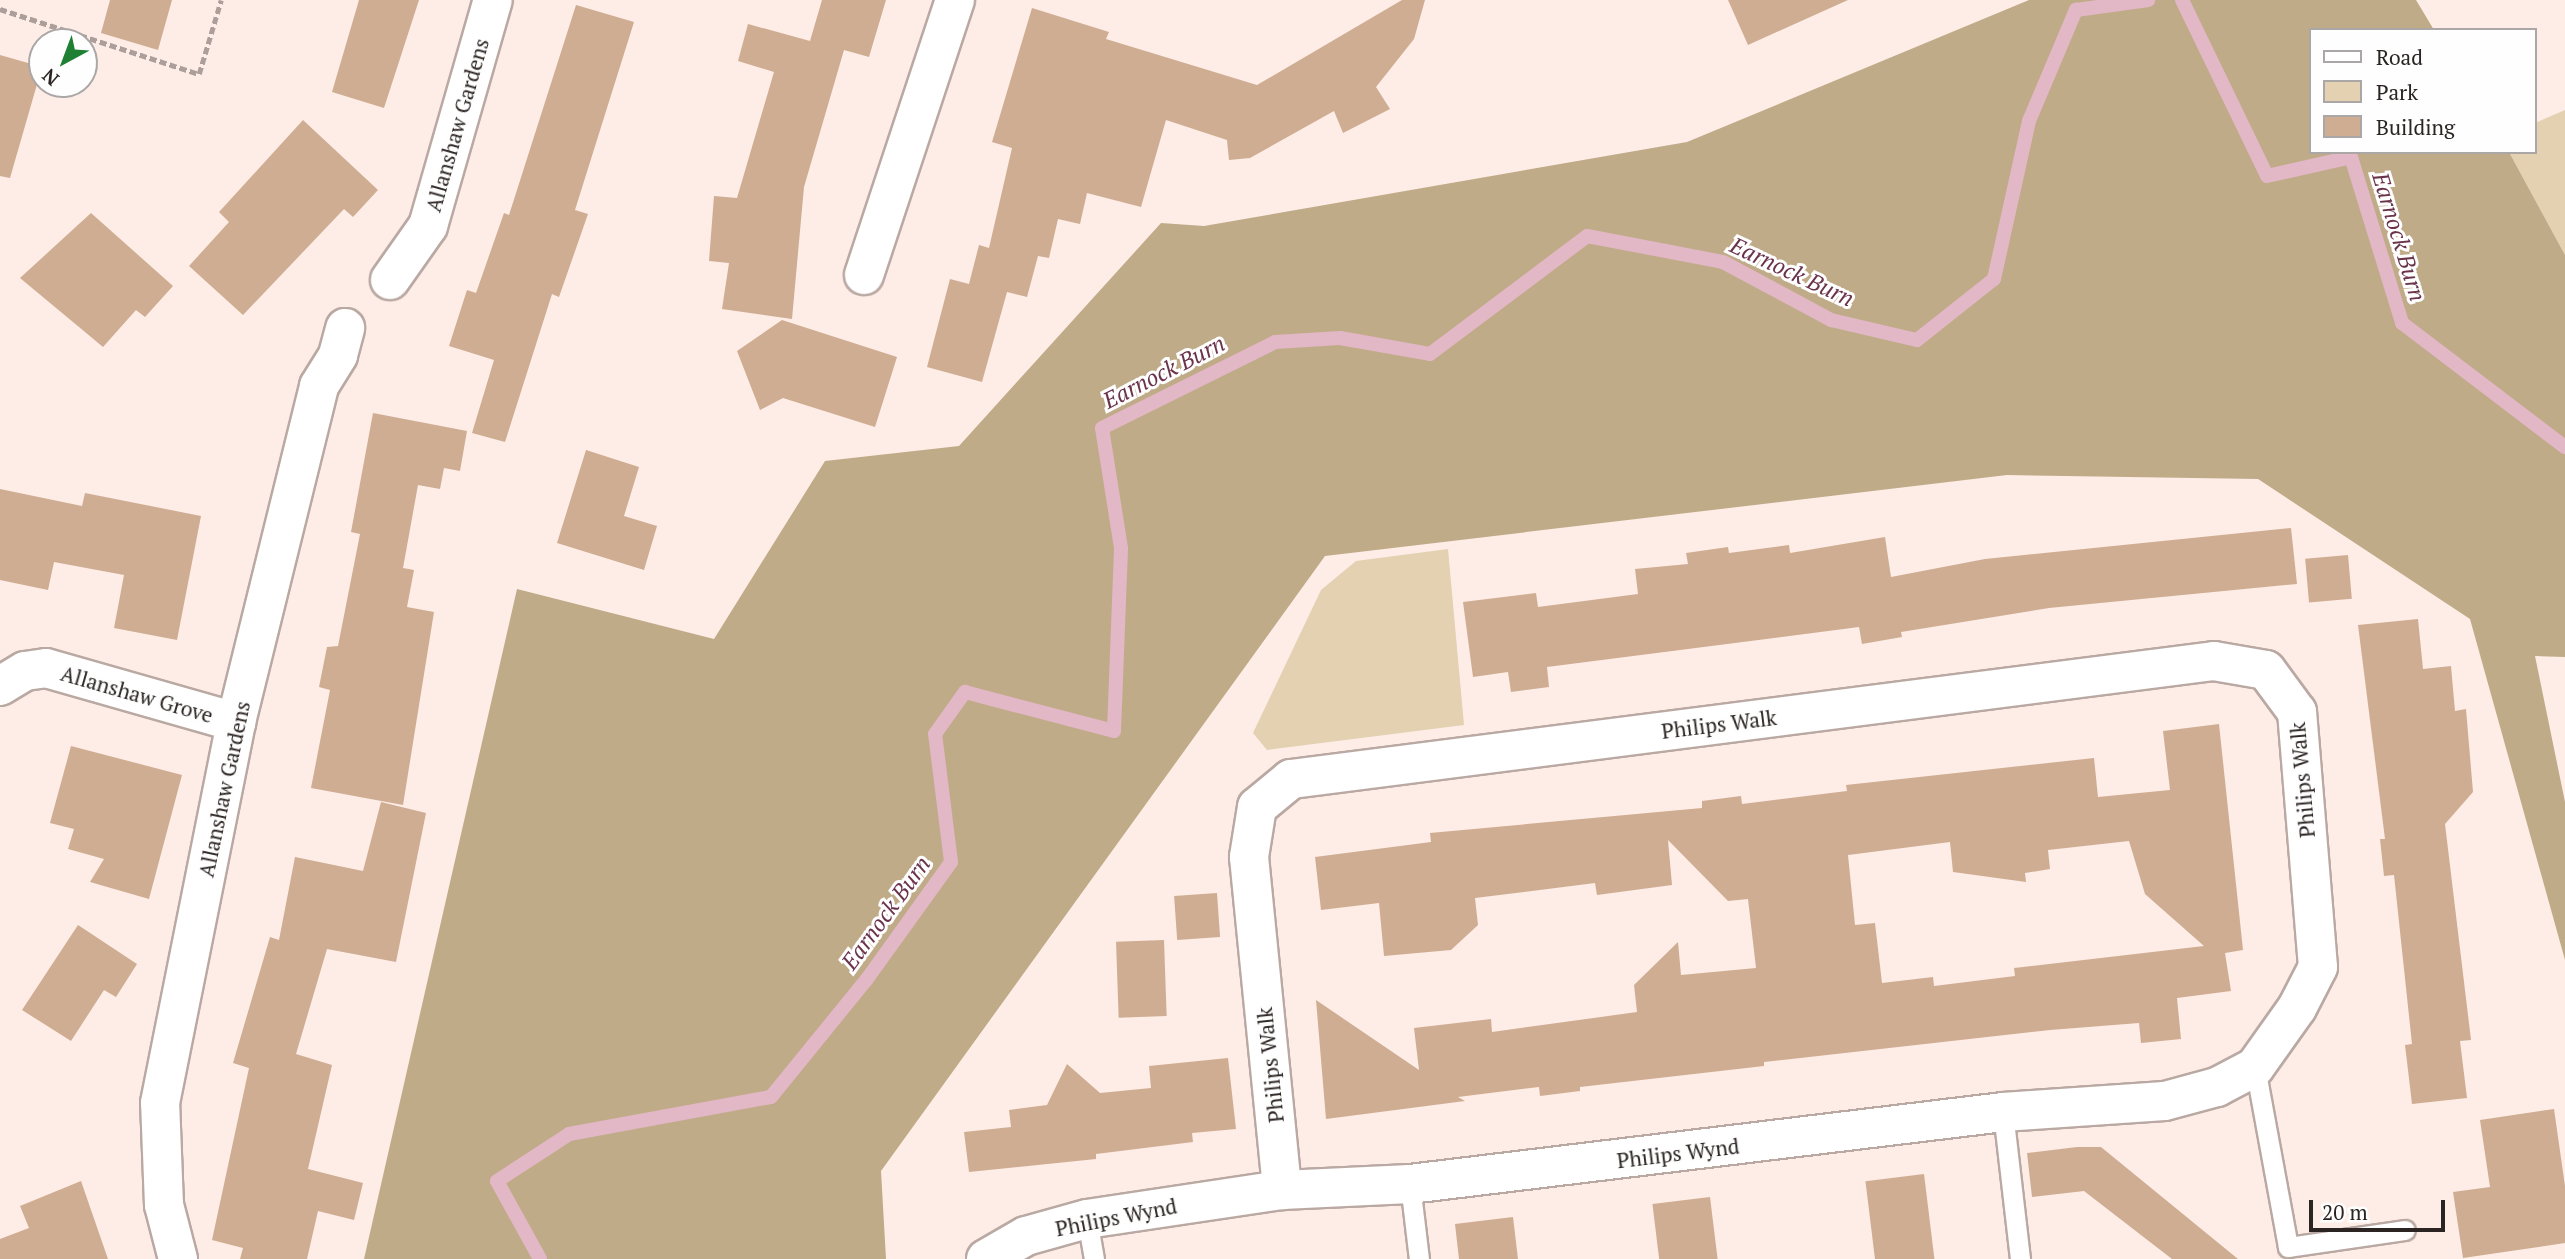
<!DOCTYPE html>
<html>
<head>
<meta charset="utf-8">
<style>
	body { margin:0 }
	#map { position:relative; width:2565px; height:1259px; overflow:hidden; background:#feece6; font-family:"PT Serif",serif }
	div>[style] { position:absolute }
	.green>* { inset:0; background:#e3d1b2 }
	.forest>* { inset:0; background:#c0ab88 }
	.stream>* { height:14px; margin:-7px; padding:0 7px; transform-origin:7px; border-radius:7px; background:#e2b7c6 }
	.building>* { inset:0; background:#cfad92; transform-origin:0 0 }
	.path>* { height:4.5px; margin-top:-2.25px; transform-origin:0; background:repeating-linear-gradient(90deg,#ac9e9a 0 7px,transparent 0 10.5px) }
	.roads { filter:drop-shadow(2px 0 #baa9a3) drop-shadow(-2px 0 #baa9a3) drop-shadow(0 2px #baa9a3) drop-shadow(0 -2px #baa9a3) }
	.lane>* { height:19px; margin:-9.5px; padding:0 9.5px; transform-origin:9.5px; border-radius:9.5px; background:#fff }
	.street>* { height:38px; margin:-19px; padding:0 19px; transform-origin:19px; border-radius:19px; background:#fff }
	span { translate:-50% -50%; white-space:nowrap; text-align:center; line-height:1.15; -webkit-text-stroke:6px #fefefe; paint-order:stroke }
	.street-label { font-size:21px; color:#2b2422 }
	.water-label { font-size:23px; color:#6a334a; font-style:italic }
	.legend { position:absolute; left:2309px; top:28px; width:228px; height:126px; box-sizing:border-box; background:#fefefe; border:2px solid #aaa7a6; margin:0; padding:9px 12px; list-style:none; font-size:21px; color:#2b2422 }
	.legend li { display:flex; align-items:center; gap:14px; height:35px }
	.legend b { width:35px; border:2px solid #aaa7a6 }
	.north { position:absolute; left:28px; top:28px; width:70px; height:70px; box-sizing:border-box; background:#fefefe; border:2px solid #aaa7a6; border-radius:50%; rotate:221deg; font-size:19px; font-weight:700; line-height:28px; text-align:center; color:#2b2422 }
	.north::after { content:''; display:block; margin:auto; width:24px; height:32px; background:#1f8033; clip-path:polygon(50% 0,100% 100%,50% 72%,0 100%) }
	.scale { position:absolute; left:2309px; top:1200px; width:136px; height:32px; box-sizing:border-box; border:4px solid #2b2422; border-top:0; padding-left:9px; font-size:21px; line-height:24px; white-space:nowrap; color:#2b2422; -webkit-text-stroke:5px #fefefe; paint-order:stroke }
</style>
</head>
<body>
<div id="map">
	<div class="green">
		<div style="clip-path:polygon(2565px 110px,2565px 255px,2509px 152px,2535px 152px,2535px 123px)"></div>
		<div style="clip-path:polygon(1448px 549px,1464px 725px,1267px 750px,1253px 733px,1321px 590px,1356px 561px)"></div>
	</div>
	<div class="forest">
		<div style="clip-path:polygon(2029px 0,2416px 0,2434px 30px,2311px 30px,2311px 152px,2509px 152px,2565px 255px,2565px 657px,2535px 656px,2565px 802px,2565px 960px,2470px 619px,2258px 479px,2007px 475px,1325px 556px,881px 1171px,886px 1259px,364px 1259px,517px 589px,714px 639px,825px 461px,959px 446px,1161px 223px,1204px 226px,1687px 142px)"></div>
	</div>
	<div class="stream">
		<div style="left:2182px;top:0;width:195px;rotate:64.2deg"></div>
		<div style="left:2267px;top:176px;width:86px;rotate:-12.7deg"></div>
		<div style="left:2351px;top:157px;width:174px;rotate:72.9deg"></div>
		<div style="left:2402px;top:323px;width:205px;rotate:37.3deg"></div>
		<div style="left:540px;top:1259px;width:89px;rotate:-118.9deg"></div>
		<div style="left:497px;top:1181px;width:86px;rotate:-33.1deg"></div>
		<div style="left:569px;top:1134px;width:205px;rotate:-10.4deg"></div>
		<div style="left:771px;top:1097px;width:152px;rotate:-50.9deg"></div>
		<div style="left:867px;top:979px;width:144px;rotate:-54.3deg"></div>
		<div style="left:951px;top:862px;width:129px;rotate:-97.1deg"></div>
		<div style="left:935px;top:734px;width:52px;rotate:-54.5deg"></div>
		<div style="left:965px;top:692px;width:154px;rotate:14.7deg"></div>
		<div style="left:1114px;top:731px;width:183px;rotate:-87.8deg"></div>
		<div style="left:1121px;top:548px;width:121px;rotate:-99deg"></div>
		<div style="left:1102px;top:428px;width:193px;rotate:-26.4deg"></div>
		<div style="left:1275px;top:342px;width:65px;rotate:-3.5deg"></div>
		<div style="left:1340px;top:338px;width:91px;rotate:10.1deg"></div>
		<div style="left:1430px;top:354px;width:196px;rotate:-36.9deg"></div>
		<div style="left:1587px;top:236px;width:138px;rotate:10.8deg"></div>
		<div style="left:1723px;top:262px;width:123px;rotate:28.2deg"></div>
		<div style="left:1831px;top:320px;width:88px;rotate:13.1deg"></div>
		<div style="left:1917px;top:340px;width:98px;rotate:-38.4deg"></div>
		<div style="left:1994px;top:279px;width:162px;rotate:-77.5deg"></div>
		<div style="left:2029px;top:121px;width:121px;rotate:-67.1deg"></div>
		<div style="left:2076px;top:10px;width:73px;rotate:-7.9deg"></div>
	</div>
	<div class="building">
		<div style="clip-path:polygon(110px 0,172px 0,158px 50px,101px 33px)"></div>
		<div style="clip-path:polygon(359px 0,419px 0,384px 108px,332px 92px)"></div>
		<div style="clip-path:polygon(822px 0,886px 0,869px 57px,844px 50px,804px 187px,792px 319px,722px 309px,729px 263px,709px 261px,714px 196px,737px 198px,774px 72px,738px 61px,748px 24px,810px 41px)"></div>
		<div style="clip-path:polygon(1402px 0,1425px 0,1414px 39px,1376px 87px,1390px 109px,1343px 133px,1334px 111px,1250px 158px,1229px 160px,1227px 140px,1166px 120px,1141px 207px,1087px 193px,1080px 224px,1058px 219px,1049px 258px,1038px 256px,1027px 297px,1007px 292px,982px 382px,927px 367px,950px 279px,969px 284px,979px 245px,989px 248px,1012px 148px,992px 142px,1032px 8px,1109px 32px,1106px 39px,1257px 85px)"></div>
		<div style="clip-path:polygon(1728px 0,1848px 0,1748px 45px)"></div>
		<div style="clip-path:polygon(576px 5px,634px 22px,575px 210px,588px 214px,559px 297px,552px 294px,505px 442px,472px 433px,494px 360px,449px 346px,467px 290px,476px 293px,504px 213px,509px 215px)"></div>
		<div style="clip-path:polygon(0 55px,42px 67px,10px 178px,0 176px)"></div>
		<div style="clip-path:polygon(303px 120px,378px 190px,353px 217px,344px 209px,243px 315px,189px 266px,229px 222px,219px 212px)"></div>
		<div style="clip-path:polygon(91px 213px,173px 286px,145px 317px,136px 310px,103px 347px,20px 278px)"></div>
		<div style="clip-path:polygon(782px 320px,897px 357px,875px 427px,783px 398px,760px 410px,737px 351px)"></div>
		<div style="clip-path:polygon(373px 413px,467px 431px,460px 471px,444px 468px,440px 489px,418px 485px,403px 568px,414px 570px,407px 607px,434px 612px,403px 805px,311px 788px,330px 690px,319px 687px,327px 647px,338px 646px,360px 534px,351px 532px)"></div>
		<div style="clip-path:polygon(586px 450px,639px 467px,624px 516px,657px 526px,644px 570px,557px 543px)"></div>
		<div style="clip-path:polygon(0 489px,82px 506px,85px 493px,201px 516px,177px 640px,114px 628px,124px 575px,54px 562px,48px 590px,0 580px)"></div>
		<div style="clip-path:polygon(2291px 528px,2297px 584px,2049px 608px,1901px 632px,1902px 637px,1862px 644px,1859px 627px,1547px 667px,1549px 687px,1511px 692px,1508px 672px,1473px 677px,1463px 602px,1536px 593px,1538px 607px,1638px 594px,1635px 569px,1688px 564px,1686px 553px,1728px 547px,1729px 553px,1789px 545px,1790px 553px,1885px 537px,1891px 577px,1985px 559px)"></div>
		<div style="left:2348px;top:555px;width:44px;height:43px;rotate:85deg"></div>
		<div style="clip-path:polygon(2418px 619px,2423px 669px,2451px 666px,2455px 711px,2466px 709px,2473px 792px,2445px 824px,2471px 1040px,2460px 1041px,2467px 1098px,2412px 1104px,2405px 1045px,2412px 1044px,2394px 875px,2384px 876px,2380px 839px,2385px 839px,2358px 625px)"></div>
		<div style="clip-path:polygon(evenodd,2219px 724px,2243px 950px,2225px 953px,2231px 991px,2177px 998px,2181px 1039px,2141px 1043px,2139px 1023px,2050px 1030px,1764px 1062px,1764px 1066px,1580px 1087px,1580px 1091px,1540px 1096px,1539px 1087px,1458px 1097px,1465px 1101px,1326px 1119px,1316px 1000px,1419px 1070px,1414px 1028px,1491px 1019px,1492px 1032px,1637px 1012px,1634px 985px,1678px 942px,1681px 975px,1756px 968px,1748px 899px,1728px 901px,1668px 840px,1672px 885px,1597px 895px,1595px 883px,1475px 898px,1478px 925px,1451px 950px,1384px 956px,1379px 903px,1321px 910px,1315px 857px,1431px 842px,1430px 833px,1702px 808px,1702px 801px,1741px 796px,1742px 804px,1847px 791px,1846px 785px,2094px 758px,2098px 797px,2170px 790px,2163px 731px,2219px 724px,2129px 841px,2145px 894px,2204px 946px,2014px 968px,2015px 976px,1934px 986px,1933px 977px,1882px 983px,1875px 923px,1855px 925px,1848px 855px,1950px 842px,1953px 872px,2026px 882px,2025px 873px,2050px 869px,2048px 850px,2129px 841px)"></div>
		<div style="clip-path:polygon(71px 746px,182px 775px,149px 899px,90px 882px,104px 859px,68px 849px,74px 829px,50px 823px)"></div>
		<div style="clip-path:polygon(381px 802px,426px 813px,396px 962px,327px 949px,296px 1054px,332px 1065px,308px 1169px,363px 1183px,354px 1220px,318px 1211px,307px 1259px,240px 1259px,243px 1248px,212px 1240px,249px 1068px,233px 1063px,270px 937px,279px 940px,295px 857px,363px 871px)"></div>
		<div style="left:1217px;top:893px;width:44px;height:43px;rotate:86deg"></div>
		<div style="clip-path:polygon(78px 925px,137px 964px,116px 997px,104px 990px,71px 1041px,22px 1010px)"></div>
		<div style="left:1164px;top:940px;width:76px;height:48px;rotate:88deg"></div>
		<div style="clip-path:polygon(1228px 1058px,1236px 1129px,1192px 1133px,1193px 1142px,1096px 1154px,1096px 1159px,969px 1172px,964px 1132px,1011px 1127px,1009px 1110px,1047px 1105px,1067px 1064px,1100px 1093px,1151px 1088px,1149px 1066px)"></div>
		<div style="clip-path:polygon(2554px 1109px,2565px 1186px,2565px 1243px,2463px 1258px,2453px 1192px,2490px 1187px,2480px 1120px)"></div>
		<div style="clip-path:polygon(2077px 1147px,2101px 1147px,2238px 1259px,2172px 1259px,2084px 1191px,2032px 1197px,2027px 1153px)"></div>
		<div style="left:1924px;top:1174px;width:86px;height:59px;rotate:83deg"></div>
		<div style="clip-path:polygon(81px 1181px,108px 1259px,0 1259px,0 1239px,29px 1228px,20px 1206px)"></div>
		<div style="left:1710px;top:1197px;width:63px;height:58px;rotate:83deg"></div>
		<div style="clip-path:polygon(1513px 1217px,1518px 1259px,1459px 1259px,1455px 1224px)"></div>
	</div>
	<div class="path">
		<div style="left:0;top:9px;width:209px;rotate:18.1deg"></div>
		<div style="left:199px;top:74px;width:77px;rotate:-73.4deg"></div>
	</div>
	<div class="roads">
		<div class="lane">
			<div style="left:2255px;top:1067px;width:183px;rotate:79.6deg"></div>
			<div style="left:2288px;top:1247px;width:118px;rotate:-8.3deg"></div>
			<div style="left:2003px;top:1112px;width:148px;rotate:83.4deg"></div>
			<div style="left:1410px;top:1184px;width:76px;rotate:83.2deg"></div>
			<div style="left:1087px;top:1219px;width:41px;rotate:80.1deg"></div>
		</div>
		<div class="street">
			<div style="left:864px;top:275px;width:290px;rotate:-71.7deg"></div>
			<div style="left:390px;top:280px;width:66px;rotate:-54.9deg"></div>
			<div style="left:428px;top:226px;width:235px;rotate:-74deg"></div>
			<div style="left:0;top:686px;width:29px;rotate:-31deg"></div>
			<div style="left:25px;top:671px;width:21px;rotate:-8deg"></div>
			<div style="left:46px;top:668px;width:198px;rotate:15.9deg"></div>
			<div style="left:178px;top:1259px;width:56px;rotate:-104.5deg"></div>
			<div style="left:164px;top:1205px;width:102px;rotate:-92.2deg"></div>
			<div style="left:160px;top:1103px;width:389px;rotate:-78.7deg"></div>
			<div style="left:236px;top:722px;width:346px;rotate:-76.1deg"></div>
			<div style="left:319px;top:386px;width:36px;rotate:-58deg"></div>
			<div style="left:338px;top:355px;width:28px;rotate:-75deg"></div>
			<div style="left:986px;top:1259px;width:46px;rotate:-29.9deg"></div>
			<div style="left:1026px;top:1236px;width:63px;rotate:-15.6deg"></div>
			<div style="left:1087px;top:1219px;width:197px;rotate:-8.5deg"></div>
			<div style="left:1282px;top:1190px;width:128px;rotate:-2.7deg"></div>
			<div style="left:1410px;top:1184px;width:597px;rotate:-6.92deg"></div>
			<div style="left:2003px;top:1112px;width:162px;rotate:-3.9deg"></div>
			<div style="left:2165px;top:1101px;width:54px;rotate:-15.1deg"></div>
			<div style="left:2217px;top:1087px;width:43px;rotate:-27.8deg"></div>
			<div style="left:2255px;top:1067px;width:72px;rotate:-54.6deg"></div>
			<div style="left:2297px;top:1008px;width:46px;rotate:-62.9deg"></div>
			<div style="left:2318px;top:967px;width:256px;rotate:-94.7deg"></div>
			<div style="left:2297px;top:712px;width:52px;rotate:-126.4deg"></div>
			<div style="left:2266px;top:670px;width:53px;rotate:-170.2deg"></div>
			<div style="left:2214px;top:661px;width:931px;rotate:172.71deg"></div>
			<div style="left:1291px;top:779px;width:44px;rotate:140.5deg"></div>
			<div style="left:1257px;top:807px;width:51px;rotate:99.1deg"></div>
			<div style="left:1249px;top:857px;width:335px;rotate:84.3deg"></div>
		</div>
	</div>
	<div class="street-label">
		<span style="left:457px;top:125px;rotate:-74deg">Allanshaw Gardens</span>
		<span style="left:137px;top:694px;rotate:16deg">Allanshaw Grove</span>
		<span style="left:1719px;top:724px;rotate:-7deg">Philips Walk</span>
		<span style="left:2302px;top:780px;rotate:-95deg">Philips Walk</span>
		<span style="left:224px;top:789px;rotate:-78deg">Allanshaw Gardens</span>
		<span style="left:1270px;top:1065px;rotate:-96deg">Philips Walk</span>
		<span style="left:1678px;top:1153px;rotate:-7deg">Philips Wynd</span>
		<span style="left:1116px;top:1217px;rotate:-11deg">Philips Wynd</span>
	</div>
	<div class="water-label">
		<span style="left:2399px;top:237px;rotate:73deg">Earnock Burn</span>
		<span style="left:1792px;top:272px;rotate:25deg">Earnock Burn</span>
		<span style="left:1164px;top:372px;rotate:-27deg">Earnock Burn</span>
		<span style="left:886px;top:913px;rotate:-54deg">Earnock Burn</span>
	</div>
	<ul class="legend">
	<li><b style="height:9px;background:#fff"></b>Road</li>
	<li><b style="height:19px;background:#e3d1b2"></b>Park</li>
	<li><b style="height:19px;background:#cfad92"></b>Building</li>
	</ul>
	<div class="north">N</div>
	<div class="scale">20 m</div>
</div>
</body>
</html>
